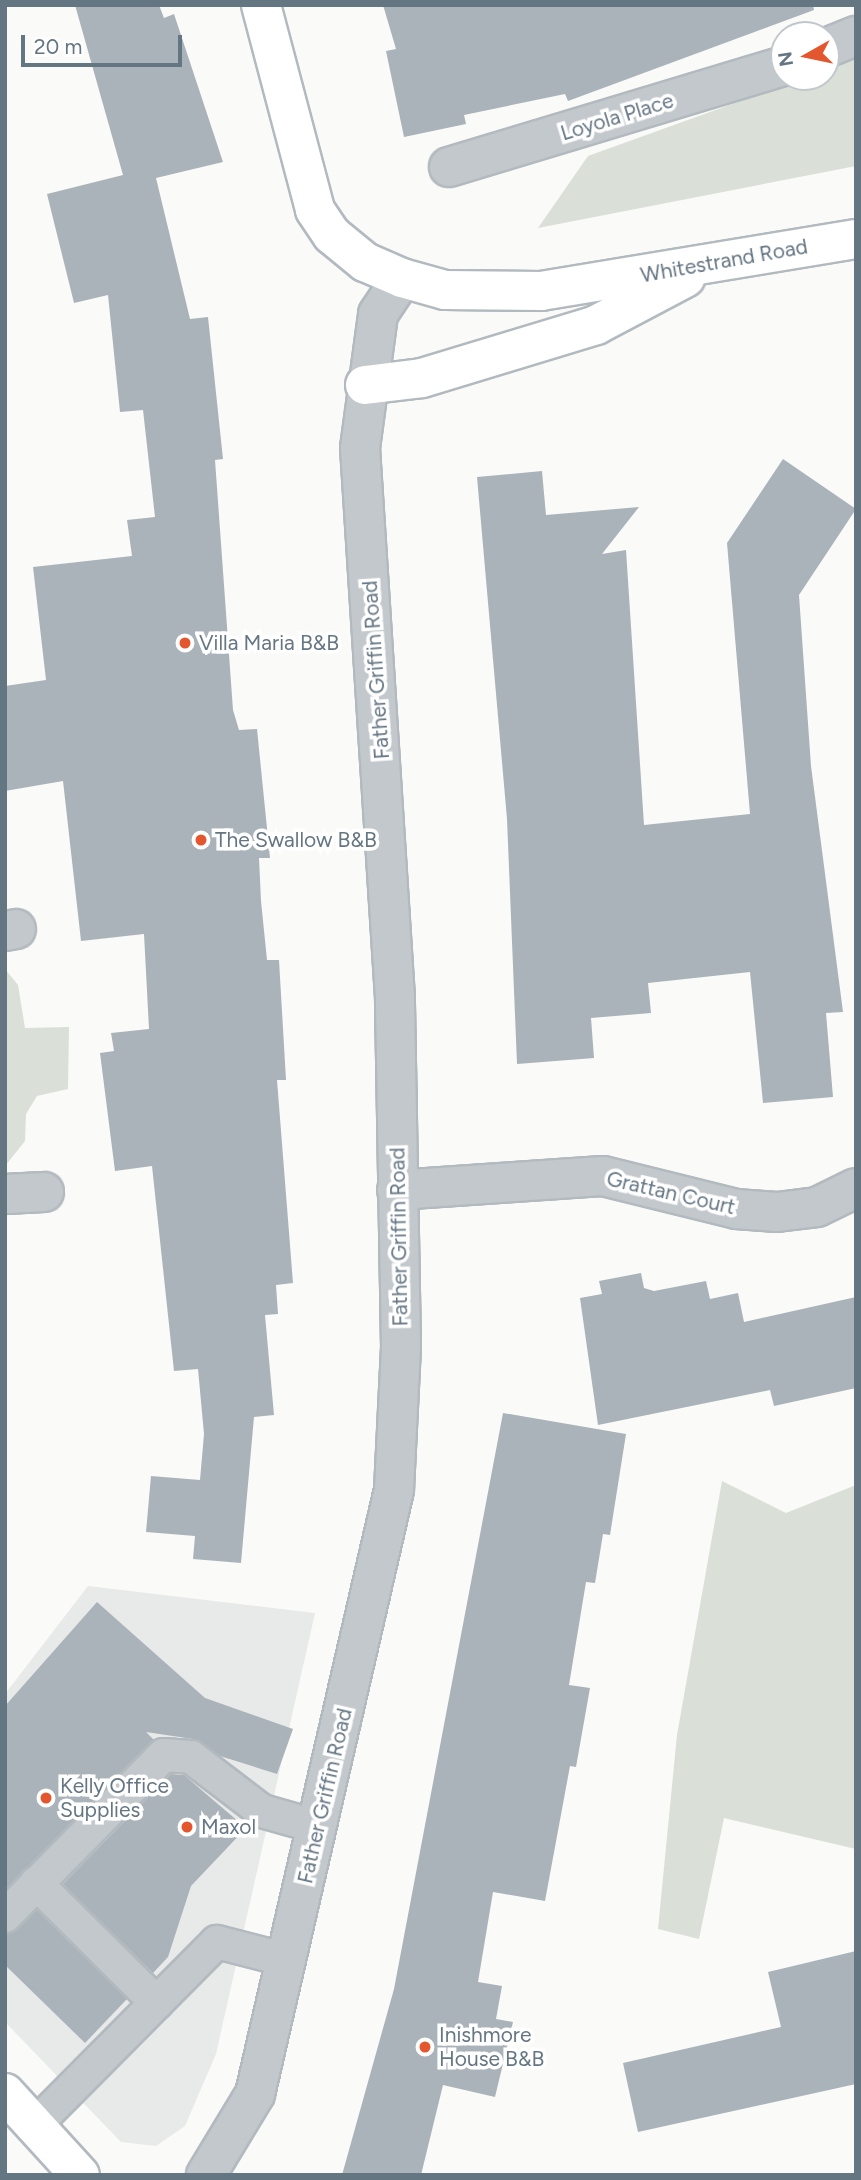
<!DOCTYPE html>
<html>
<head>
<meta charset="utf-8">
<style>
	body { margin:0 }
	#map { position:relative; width:861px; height:2180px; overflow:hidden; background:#fafaf8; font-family:Figtree,sans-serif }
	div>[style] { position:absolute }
	.built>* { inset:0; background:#e8e9e9 }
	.green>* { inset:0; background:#dadfd7 }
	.building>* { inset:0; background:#aab3b9 }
	.roads { filter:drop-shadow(2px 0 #b3babf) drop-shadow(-2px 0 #b3babf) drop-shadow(0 2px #b3babf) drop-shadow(0 -2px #b3babf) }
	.service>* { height:32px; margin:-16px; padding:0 16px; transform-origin:16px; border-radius:16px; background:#c3c8cc }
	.minor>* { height:38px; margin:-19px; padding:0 19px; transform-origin:19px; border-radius:19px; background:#c3c8cc }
	.secondary>* { height:38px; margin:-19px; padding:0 19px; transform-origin:19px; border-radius:19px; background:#fff }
	.dots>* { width:19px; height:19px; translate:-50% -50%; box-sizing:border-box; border:4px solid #fff; border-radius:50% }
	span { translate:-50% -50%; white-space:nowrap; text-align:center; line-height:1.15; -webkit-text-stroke:7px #fff; paint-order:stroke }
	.street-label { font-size:21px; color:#657683 }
	.poi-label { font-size:21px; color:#657683 }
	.left { translate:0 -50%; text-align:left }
	.frame { position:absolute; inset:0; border:7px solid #657683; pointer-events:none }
	.north { position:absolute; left:770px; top:21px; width:70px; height:70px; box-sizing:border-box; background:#fff; border:2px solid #c1c8cd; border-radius:50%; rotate:261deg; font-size:19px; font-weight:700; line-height:28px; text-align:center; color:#657683 }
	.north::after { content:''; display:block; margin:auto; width:24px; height:32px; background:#e4572e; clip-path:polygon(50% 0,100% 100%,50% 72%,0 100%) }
	.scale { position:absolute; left:21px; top:35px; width:161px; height:32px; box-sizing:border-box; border:4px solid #657683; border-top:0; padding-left:9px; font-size:21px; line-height:24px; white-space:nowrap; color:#657683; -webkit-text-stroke:5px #fff; paint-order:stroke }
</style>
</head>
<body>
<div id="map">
	<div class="built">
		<div style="clip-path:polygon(88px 1586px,315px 1613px,216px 2054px,185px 2126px,156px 2146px,121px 2142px,5px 2022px,5px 1694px)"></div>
	</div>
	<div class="green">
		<div style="clip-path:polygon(856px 58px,856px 166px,538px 228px,588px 156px,807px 77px,826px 77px,826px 70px)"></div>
		<div style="clip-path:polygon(5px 969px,18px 985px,25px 1028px,69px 1027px,68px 1089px,37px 1096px,26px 1114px,25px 1141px,5px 1166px)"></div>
		<div style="clip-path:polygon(722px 1481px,786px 1513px,856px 1485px,856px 1849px,724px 1818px,699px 1939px,658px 1929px,677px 1735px)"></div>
	</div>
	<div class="building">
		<div style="clip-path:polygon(75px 5px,159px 5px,164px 18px,174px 14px,223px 162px,156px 178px,190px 319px,208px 317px,223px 459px,215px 460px,233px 710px,239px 730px,257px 729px,270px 858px,259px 858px,261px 901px,267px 960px,279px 960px,286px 1080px,277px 1080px,293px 1283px,276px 1285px,278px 1314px,265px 1315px,274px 1415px,254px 1417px,241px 1563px,193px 1559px,195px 1536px,146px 1532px,151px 1476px,200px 1480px,204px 1434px,198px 1369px,174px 1371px,152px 1166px,115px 1171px,100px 1053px,114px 1051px,111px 1033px,149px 1029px,144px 934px,81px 941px,63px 781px,5px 791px,5px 686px,46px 680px,33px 567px,132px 556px,127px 520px,155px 517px,143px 410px,120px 412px,108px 295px,74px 303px,47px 194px,123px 175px)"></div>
		<div style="clip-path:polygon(383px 5px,813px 5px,814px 10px,568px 101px,565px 94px,464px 115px,466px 124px,404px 137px,386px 51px,396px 49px)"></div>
		<div style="clip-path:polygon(783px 459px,856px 509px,799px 595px,811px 766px,843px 1012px,826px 1013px,833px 1097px,763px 1103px,750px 972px,648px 983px,651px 1013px,591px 1018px,594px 1058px,517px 1064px,507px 819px,477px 477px,542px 471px,546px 515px,639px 507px,602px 554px,626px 550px,644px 825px,750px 814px,727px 543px)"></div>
		<div style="clip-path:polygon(641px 1273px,644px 1288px,654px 1291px,706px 1281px,710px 1299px,738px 1293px,744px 1322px,856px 1297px,856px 1388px,774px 1406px,770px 1390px,598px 1425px,580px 1298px,602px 1294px,599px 1281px)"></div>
		<div style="clip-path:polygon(503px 1413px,626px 1434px,610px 1535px,603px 1534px,595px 1583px,586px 1582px,569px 1685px,590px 1688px,576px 1767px,570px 1766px,545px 1901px,493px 1892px,478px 1982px,502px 1986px,496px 2019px,513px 2022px,495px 2097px,443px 2085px,421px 2175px,342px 2175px,394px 1989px)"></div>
		<div style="clip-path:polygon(97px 1602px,205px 1698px,293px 1729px,277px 1774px,220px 1756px,193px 1739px,146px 1732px,154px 1740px,5px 1890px,5px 1706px)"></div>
		<div style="clip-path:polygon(171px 1774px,184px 1775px,246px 1828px,191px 1886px,168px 1957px,153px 1973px,63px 1884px)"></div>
		<div style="clip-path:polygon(37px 1910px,127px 1999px,85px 2043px,5px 1965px,5px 1934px)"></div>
		<div style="clip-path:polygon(856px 1951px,856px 2084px,638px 2132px,623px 2063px,781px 2027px,768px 1972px)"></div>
	</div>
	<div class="roads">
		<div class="service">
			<div style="left:36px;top:1883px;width:170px;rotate:44.8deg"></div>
			<div style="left:5px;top:1916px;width:226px;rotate:-45.4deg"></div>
			<div style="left:164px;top:1755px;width:27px;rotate:4deg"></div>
			<div style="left:191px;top:1757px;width:89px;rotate:37.3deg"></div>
			<div style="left:262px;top:1811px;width:58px;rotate:15.9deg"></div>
			<div style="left:35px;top:2125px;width:258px;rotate:-45.2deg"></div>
			<div style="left:217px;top:1942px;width:72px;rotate:14.4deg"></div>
		</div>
		<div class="minor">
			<div style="left:826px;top:48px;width:32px;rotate:-22deg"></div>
			<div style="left:449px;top:167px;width:350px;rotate:-16.8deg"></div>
			<div style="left:5px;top:931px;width:11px;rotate:-10deg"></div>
			<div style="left:397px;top:1190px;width:206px;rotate:-3.9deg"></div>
			<div style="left:603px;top:1176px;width:137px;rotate:13.9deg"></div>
			<div style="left:736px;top:1209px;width:41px;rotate:4.2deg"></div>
			<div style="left:777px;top:1212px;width:40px;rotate:-7.1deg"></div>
			<div style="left:817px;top:1207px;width:43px;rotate:-26deg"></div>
			<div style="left:5px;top:1194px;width:39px;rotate:-3deg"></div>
			<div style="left:206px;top:2175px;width:95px;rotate:-58.8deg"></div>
			<div style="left:255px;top:2094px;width:620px;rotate:-77.04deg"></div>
			<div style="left:394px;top:1490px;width:143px;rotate:-87.2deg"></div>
			<div style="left:401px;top:1347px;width:349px;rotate:-91deg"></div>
			<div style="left:395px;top:998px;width:551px;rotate:-93.64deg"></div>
			<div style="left:360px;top:448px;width:135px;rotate:-82.3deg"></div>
			<div style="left:378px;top:314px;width:43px;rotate:-56.3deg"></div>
		</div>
		<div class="secondary">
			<div style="left:261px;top:5px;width:212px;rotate:75.2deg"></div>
			<div style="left:315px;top:210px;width:30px;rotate:56deg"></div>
			<div style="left:332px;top:235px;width:43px;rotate:39.3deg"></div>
			<div style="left:365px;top:262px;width:40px;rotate:23.4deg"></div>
			<div style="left:402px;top:278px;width:45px;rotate:15.6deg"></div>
			<div style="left:445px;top:290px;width:96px;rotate:0.6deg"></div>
			<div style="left:541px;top:291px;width:319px;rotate:-9.4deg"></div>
			<div style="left:365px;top:385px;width:57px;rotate:-7deg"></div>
			<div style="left:422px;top:378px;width:182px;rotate:-16.9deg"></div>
			<div style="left:596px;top:325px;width:101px;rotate:-27.8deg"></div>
			<div style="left:5px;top:2093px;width:111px;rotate:47.6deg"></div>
		</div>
	</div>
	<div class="dots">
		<div style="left:185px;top:643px;background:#e4572e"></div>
		<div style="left:201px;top:840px;background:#e4572e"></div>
		<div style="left:46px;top:1798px;background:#e4572e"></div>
		<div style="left:187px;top:1827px;background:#e4572e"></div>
		<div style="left:425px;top:2047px;background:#e4572e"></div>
	</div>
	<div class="street-label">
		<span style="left:617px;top:117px;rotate:-17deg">Loyola Place</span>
		<span style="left:724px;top:261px;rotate:-10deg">Whitestrand Road</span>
		<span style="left:376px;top:670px;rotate:-94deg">Father Griffin Road</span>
		<span style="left:671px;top:1193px;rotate:13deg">Grattan Court</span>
		<span style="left:399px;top:1237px;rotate:-91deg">Father Griffin Road</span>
		<span style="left:325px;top:1796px;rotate:-77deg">Father Griffin Road</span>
	</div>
	<div class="poi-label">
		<span class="left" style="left:199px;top:643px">Villa Maria B&amp;B</span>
		<span class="left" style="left:215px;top:840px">The Swallow B&amp;B</span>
		<span class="left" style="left:60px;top:1798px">Kelly Office<br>Supplies</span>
		<span class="left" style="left:201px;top:1827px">Maxol</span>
		<span class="left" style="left:439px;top:2047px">Inishmore<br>House B&amp;B</span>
	</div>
	<div class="frame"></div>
	<div class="north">N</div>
	<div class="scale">20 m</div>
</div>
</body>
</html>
